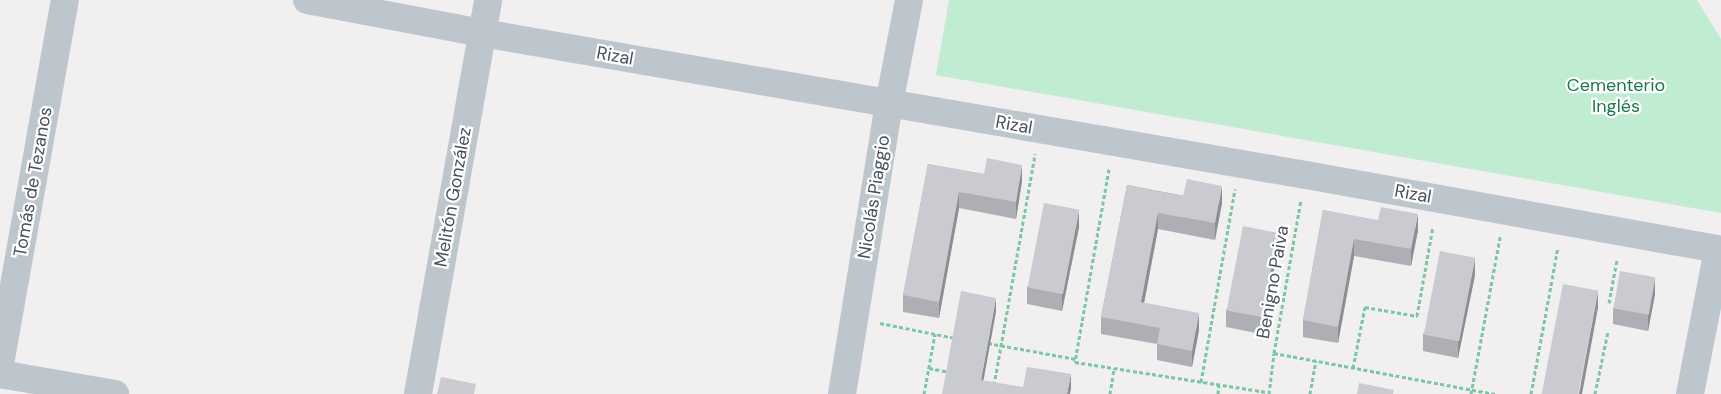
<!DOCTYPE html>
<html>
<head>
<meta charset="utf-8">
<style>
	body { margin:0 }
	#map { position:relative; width:1721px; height:394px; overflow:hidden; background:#f1efef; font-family:"DM Sans",sans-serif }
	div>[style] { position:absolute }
	.green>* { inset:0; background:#c0ecd2 }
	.path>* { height:3px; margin-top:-1.5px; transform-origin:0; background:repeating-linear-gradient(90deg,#7ac8a3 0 4px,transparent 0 6.5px) }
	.minor>* { height:28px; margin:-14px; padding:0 14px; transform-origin:14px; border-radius:14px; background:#bec6cd }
	.wall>* { inset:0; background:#adafb4 }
	.shaded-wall>* { inset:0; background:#8d8e92 }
	.building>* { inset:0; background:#c9cbd1; transform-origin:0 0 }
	span { translate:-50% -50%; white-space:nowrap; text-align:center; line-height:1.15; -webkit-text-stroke:4.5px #fff; paint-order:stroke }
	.street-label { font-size:18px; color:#48515b }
	.park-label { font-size:18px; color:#1c784c }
</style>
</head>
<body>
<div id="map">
	<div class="green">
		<div style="clip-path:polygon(949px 0,1697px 0,1721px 39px,1721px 213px,936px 75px)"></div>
	</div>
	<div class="path">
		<div style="left:1109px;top:169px;width:196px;rotate:100deg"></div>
		<div style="left:1075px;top:362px;width:194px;rotate:8.9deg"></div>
		<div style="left:1609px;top:303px;width:44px;rotate:-79.5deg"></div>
		<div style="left:880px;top:323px;width:76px;rotate:11.3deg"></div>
		<div style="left:988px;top:343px;width:89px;rotate:10.3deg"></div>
		<div style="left:1274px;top:353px;width:225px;rotate:10.5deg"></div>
		<div style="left:929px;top:368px;width:21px;rotate:11deg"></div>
		<div style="left:1353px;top:368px;width:62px;rotate:-78.9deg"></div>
		<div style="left:1365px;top:307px;width:53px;rotate:9.8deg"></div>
		<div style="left:1417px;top:316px;width:91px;rotate:-79.9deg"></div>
		<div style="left:1201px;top:382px;width:196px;rotate:-80deg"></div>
		<div style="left:994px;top:385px;width:235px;rotate:-79.9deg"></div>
		<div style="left:924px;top:394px;width:61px;rotate:-79.6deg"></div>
		<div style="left:1110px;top:394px;width:26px;rotate:-81deg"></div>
		<div style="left:1218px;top:394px;width:9px;rotate:-84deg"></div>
		<div style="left:1269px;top:394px;width:41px;rotate:-83deg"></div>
		<div style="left:1274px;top:353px;width:155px;rotate:-80deg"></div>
		<div style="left:1310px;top:394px;width:34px;rotate:-80deg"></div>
		<div style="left:1471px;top:394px;width:160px;rotate:-79.5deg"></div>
		<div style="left:1531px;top:394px;width:149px;rotate:-79.6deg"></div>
		<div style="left:1595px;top:394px;width:64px;rotate:-78.3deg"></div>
	</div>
	<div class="minor">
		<div style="left:307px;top:0;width:178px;rotate:10.7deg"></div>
		<div style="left:482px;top:33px;width:836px;rotate:9.78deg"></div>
		<div style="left:1306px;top:175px;width:422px;rotate:10.2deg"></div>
		<div style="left:0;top:364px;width:370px;rotate:-79.9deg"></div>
		<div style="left:0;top:374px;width:117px;rotate:9.9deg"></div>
		<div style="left:418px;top:394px;width:400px;rotate:-79.9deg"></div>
		<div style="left:842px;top:394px;width:294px;rotate:-80.8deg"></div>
		<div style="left:889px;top:104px;width:106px;rotate:-79.1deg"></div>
		<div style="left:1690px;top:394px;width:147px;rotate:-79deg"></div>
	</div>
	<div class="wall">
		<div style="clip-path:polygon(928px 164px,1022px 181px,1016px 219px,959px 208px,939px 318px,903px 312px,903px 295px)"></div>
		<div style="clip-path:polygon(1127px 185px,1222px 203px,1215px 240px,1158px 229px,1144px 303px,1199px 330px,1192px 367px,1157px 360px,1157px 344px,1101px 334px,1101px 317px)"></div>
		<div style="clip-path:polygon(1323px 210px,1418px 230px,1411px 266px,1354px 256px,1338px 343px,1303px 337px,1303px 320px)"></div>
		<div style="clip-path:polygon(1079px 227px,1062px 311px,1027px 304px,1027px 287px)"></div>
		<div style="clip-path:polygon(1278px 250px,1261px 334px,1226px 327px,1226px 310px)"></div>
		<div style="clip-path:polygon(1475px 275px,1458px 358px,1423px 351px,1423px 334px)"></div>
		<div style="clip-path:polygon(1655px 294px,1648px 331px,1613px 324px,1613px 308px)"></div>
	</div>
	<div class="shaded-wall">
		<div style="clip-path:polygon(1022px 165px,1022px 181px,1016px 219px,1016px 202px)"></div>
		<div style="clip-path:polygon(1222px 186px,1222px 203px,1215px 240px,1215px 223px)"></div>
		<div style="clip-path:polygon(959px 192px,959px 208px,939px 318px,939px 302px)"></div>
		<div style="clip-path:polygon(1079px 210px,1079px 227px,1062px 311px,1062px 294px)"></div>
		<div style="clip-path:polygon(1158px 213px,1158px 229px,1141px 319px,1141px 302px)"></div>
		<div style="clip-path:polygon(1418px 214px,1418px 230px,1411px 266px,1411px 249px)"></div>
		<div style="clip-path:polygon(1278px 233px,1278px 250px,1261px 334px,1261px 317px)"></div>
		<div style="clip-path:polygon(1354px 239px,1354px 256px,1338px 343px,1338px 327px)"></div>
		<div style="clip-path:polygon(1475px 258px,1475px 275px,1458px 358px,1458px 342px)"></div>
		<div style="clip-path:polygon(1655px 277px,1655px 294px,1648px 331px,1648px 315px)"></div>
		<div style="clip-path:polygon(1598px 291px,1598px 308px,1582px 394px,1579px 394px)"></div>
		<div style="clip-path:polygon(996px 298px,996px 312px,981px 394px,981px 380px)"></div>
		<div style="clip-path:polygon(1199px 313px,1199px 330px,1192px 367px,1192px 351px)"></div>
		<div style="clip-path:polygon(1071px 374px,1071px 389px,1070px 394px,1067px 394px)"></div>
	</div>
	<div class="building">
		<div style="clip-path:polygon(987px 158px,1022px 165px,1016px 202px,959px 192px,939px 302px,903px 295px,928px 164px,984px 174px)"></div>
		<div style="clip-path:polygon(1187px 179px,1222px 186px,1215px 223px,1158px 213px,1141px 302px,1199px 313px,1192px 351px,1157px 344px,1160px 328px,1101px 317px,1127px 185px,1183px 196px)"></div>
		<div style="left:1044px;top:203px;width:36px;height:86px;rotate:11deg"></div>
		<div style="clip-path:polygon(1381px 207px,1418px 214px,1411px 249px,1354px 239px,1338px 327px,1303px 320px,1323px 210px,1378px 220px)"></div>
		<div style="left:1243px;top:226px;width:36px;height:86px;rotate:11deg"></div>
		<div style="left:1440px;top:251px;width:36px;height:85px;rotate:11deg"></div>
		<div style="left:1620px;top:271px;width:36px;height:38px;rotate:10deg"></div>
		<div style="left:1563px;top:284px;width:36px;height:112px;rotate:11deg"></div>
		<div style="clip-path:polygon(961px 291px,996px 298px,981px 380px,1023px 387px,1027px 367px,1047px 370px,1071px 374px,1067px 394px,942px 394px)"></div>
		<div style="clip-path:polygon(441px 377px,476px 384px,474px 394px,437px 394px)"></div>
		<div style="clip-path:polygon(1359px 383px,1394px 390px,1393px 394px,1357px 394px)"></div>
	</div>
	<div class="street-label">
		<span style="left:615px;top:56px;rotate:10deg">Rizal</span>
		<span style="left:1014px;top:125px;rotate:10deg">Rizal</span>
		<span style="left:33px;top:182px;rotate:-80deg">Tomás de Tezanos</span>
		<span style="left:1413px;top:194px;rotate:10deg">Rizal</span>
		<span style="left:453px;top:197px;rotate:-80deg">Melitón González</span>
		<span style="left:874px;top:197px;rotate:-81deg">Nicolás Piaggio</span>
		<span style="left:1273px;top:282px;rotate:-80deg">Benigno Paiva</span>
	</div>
	<div class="park-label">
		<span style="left:1616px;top:96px">Cementerio<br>Inglés</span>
	</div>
</div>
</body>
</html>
